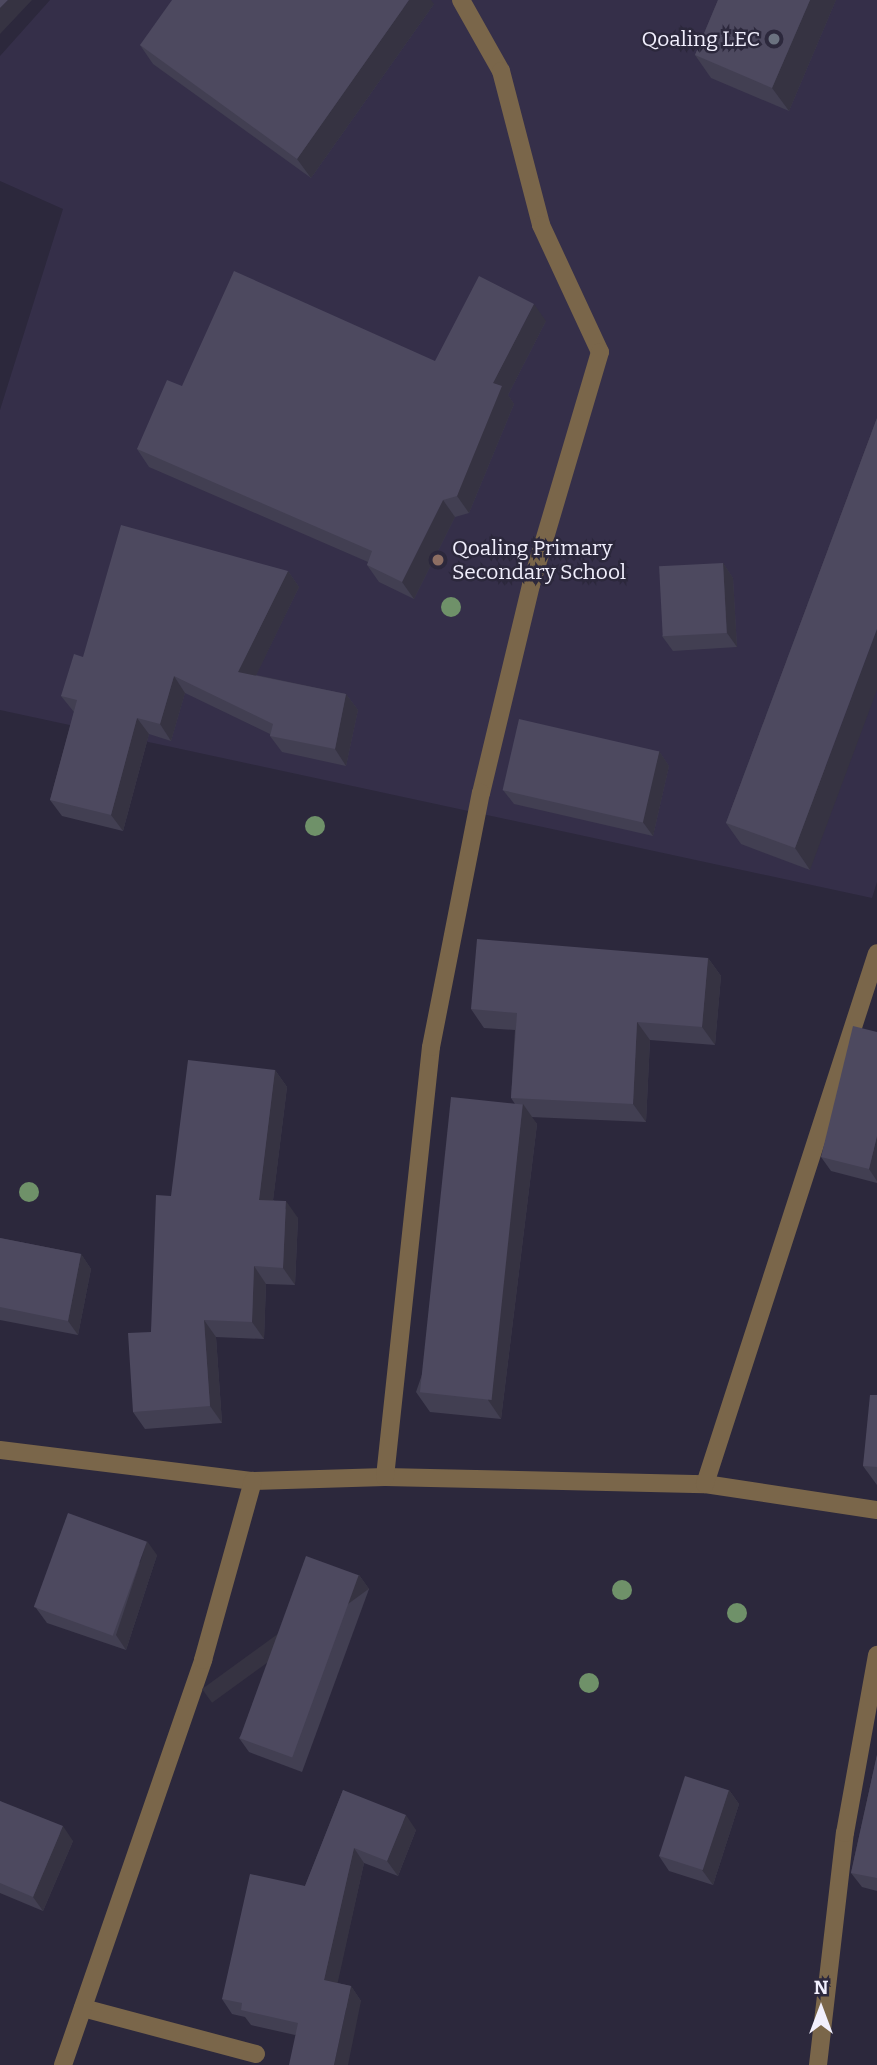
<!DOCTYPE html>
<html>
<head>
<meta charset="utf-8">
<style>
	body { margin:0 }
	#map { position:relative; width:877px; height:2065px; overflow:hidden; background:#2c283c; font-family:Bitter,serif }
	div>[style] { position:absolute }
	.built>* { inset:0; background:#352f49 }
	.service>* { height:18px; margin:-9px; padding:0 9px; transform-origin:9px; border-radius:9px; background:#7a664a }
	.minor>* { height:18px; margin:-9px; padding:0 9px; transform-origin:9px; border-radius:9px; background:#7a664a }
	.trees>* { width:20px; height:20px; margin:-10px; border-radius:50%; background:#6f9169 }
	.wall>* { inset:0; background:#423f52 }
	.shaded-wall>* { inset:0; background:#363342; transform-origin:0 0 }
	.building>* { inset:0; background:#4d495f; transform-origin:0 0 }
	.dots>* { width:19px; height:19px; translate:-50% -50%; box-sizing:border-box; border:4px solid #2c283c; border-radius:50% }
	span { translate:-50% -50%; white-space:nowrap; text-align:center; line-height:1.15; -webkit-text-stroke:5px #2c283c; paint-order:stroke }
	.poi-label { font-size:21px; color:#f1effd }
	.right { translate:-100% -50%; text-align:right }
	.left { translate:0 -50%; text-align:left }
	.north { position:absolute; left:786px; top:1974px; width:70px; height:70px; -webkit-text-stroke:5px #2c283c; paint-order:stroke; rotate:0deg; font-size:19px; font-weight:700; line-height:28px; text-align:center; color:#f1effd }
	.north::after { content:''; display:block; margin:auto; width:24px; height:32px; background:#f1effd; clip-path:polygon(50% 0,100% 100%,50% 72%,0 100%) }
</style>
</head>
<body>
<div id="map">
	<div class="built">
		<div style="clip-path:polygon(50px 0,877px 0,877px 882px,872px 898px,0 710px,0 410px,63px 209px,0 181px,0 56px)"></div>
	</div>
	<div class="service">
		<div style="left:461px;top:0;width:81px;rotate:60.6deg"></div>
		<div style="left:501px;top:71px;width:159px;rotate:75.4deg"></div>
		<div style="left:541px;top:225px;width:140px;rotate:65.1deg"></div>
		<div style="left:600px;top:352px;width:243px;rotate:106.5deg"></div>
		<div style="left:531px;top:585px;width:214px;rotate:103.5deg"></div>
		<div style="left:83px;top:2008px;width:179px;rotate:14.9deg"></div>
		<div style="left:818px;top:2065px;width:234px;rotate:-83.4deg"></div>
		<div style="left:845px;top:1833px;width:181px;rotate:-79.8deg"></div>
	</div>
	<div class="minor">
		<div style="left:0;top:1450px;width:255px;rotate:7deg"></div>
		<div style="left:253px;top:1481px;width:132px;rotate:-1.7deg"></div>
		<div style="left:385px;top:1477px;width:320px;rotate:1.3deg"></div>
		<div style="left:705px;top:1484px;width:174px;rotate:8.6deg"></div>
		<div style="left:385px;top:1477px;width:432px;rotate:-83.9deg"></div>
		<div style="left:431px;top:1047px;width:259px;rotate:-78.9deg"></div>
		<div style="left:705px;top:1484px;width:558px;rotate:-72.05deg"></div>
		<div style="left:63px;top:2065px;width:429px;rotate:-70.9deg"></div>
		<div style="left:203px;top:1660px;width:186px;rotate:-74.4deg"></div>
	</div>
	<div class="trees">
		<div style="left:451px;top:607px"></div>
		<div style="left:315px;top:826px"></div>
		<div style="left:29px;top:1192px"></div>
		<div style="left:622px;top:1590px"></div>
		<div style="left:737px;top:1613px"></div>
		<div style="left:589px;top:1683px"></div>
	</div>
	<div class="wall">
		<div style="clip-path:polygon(718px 0,836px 0,789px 111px,711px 78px,695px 55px)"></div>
		<div style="clip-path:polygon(434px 4px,311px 178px,153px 64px,140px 45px)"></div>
		<div style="clip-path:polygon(546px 321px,508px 395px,514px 404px,469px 513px,455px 517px,414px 599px,379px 582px,367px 565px,368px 562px,149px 467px,137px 449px,182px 386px,435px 361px)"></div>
		<div style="clip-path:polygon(877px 418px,810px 870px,741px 844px,726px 823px)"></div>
		<div style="clip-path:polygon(723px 563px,733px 578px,737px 647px,673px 651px,662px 636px)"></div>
		<div style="clip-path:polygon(288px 571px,299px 587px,256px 675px,346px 694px,358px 710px,346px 766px,282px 752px,270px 736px,270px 734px,185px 693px,171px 741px,149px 734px,123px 831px,62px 816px,50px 800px,74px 712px,61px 696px,83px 657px)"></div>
		<div style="clip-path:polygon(659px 751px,669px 766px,653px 836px,514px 804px,503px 790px)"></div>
		<div style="clip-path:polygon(708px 958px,721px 976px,715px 1045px,650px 1040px,646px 1122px,531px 1117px,537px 1124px,501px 1419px,430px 1412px,416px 1392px,515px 1104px,511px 1098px,515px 1030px,484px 1028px,471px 1009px)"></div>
		<div style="clip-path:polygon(877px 1032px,877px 1183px,831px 1171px,821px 1157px)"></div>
		<div style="clip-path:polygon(275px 1070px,287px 1087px,273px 1200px,298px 1218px,295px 1285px,266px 1284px,264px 1339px,216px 1337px,222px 1423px,145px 1429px,133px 1412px,151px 1332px,171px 1196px)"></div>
		<div style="clip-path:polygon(0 1238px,81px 1254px,91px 1269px,78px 1335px,0 1320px)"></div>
		<div style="clip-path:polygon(877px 1395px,877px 1485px,863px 1466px)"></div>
		<div style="clip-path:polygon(157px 1555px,126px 1650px,47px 1623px,36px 1608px)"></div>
		<div style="clip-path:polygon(359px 1575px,369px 1589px,302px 1772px,249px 1752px,239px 1738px)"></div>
		<div style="clip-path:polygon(877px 1755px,877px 1891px,862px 1887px,851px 1873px)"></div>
		<div style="clip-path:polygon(343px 1790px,416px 1830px,398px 1876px,364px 1863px,337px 1983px,351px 1986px,361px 2001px,295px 2035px,251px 2025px,245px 2017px,232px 2014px,222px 1999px,305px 1886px)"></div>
		<div style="clip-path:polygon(729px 1790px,739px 1804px,713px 1885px,669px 1871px,659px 1856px)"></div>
		<div style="clip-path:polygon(0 1801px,73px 1841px,43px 1911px,0 1893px)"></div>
	</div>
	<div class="shaded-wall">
		<div style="clip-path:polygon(8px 0,32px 0,0 34px,0 8px)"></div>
		<div style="clip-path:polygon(409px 0,431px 0,434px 4px,311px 178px,297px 159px)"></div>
		<div style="clip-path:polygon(810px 0,836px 0,789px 111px,772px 88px)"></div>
		<div style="clip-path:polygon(534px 304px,546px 321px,508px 395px,514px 404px,469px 513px,457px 496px,493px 383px)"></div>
		<div style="clip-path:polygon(443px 500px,455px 517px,414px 599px,402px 582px)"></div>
		<div style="clip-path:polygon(723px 563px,733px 578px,737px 647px,727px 633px)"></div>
		<div style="clip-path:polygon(288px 571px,299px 587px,250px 688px,238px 672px)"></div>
		<div style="clip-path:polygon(877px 629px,877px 690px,810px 870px,795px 848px)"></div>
		<div style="clip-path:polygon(174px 676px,185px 693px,171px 741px,160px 724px)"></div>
		<div style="clip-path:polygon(346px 694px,358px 710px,346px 766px,335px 749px)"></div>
		<div style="clip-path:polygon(137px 718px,149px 734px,123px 831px,111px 815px)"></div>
		<div style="clip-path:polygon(659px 751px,669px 766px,653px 836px,642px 821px)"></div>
		<div style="clip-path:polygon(708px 958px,721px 976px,715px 1045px,702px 1027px)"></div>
		<div style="clip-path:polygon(637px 1022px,650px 1040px,646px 1122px,633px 1104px)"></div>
		<div style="clip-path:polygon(275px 1070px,287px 1087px,271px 1217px,259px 1200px)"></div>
		<div style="clip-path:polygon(523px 1104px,537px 1124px,501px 1419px,488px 1400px)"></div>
		<div style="clip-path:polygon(877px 1136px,877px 1181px,869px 1169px)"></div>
		<div style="clip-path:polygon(286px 1201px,298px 1218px,295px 1285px,283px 1268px)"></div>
		<div style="clip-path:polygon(81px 1254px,91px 1269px,78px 1335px,68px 1321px)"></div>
		<div style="clip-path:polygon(254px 1266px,266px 1284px,264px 1339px,252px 1322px)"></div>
		<div style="clip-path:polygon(204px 1320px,216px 1337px,222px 1423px,210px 1406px)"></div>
		<div style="clip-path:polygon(147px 1541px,157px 1555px,126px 1650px,116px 1635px)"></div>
		<div style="left:359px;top:1575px;width:17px;height:194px;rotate:54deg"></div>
		<div style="clip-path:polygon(729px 1790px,739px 1804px,713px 1885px,702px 1870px)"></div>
		<div style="clip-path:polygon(406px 1815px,416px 1830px,398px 1876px,387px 1861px)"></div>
		<div style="clip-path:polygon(63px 1826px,73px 1841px,43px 1911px,33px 1897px)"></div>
		<div style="clip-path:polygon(354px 1848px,364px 1863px,335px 1995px,324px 1980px)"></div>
		<div style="clip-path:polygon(351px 1986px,361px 2001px,348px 2065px,334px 2065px)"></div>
	</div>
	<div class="building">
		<div style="clip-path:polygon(0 0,8px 0,0 8px)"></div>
		<div style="clip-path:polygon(172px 0,409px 0,297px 159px,140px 45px)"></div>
		<div style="clip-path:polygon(718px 0,810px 0,772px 88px,695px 55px)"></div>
		<div style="clip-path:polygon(234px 271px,435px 361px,479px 276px,534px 304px,493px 383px,502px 386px,457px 496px,443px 500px,402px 582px,367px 565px,372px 551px,137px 449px,167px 380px,182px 386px)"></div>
		<div style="clip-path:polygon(877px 418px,877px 629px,795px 848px,726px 823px)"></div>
		<div style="clip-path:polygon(121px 525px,288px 571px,238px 672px,346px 694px,335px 749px,270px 736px,273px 724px,174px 676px,160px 724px,137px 718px,111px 815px,50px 800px,77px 700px,61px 696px,74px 654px,83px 657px)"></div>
		<div style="left:723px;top:563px;width:70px;height:64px;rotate:87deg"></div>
		<div style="left:519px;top:719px;width:144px;height:73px;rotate:13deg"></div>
		<div style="clip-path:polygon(477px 939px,708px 958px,702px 1027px,637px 1022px,633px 1104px,511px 1098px,517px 1013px,471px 1009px)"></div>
		<div style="clip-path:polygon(853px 1026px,877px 1032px,877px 1136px,869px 1169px,821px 1157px)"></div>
		<div style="clip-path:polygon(188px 1060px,275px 1070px,259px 1200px,286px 1201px,283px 1268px,254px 1266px,252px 1322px,204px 1320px,210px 1406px,133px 1412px,128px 1333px,151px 1332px,156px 1195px,171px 1196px)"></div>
		<div style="left:451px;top:1097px;width:72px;height:297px;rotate:6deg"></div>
		<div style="clip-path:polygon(0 1238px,81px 1254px,68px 1321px,0 1307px)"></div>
		<div style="clip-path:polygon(870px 1395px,877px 1395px,877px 1467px,863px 1466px)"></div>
		<div style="left:68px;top:1513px;width:84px;height:100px;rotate:20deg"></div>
		<div style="left:306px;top:1556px;width:56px;height:194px;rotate:20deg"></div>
		<div style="clip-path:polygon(877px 1755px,877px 1878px,851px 1873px)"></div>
		<div style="left:685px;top:1776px;width:46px;height:84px;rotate:18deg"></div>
		<div style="clip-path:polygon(343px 1790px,406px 1815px,387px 1861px,354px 1848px,324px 1980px,351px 1986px,334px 2065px,289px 2065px,298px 2023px,241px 2010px,242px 2003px,222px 1999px,250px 1874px,305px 1886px)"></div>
		<div style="clip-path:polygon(0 1801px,63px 1826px,33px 1897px,0 1883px)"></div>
	</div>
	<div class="dots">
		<div style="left:774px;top:39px;background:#6b7280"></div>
		<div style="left:438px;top:560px;background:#8d6e63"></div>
	</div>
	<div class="poi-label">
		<span class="right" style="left:760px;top:39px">Qoaling LEC</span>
		<span class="left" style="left:452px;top:560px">Qoaling Primary<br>Secondary School</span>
	</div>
	<div class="north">N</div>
</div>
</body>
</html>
